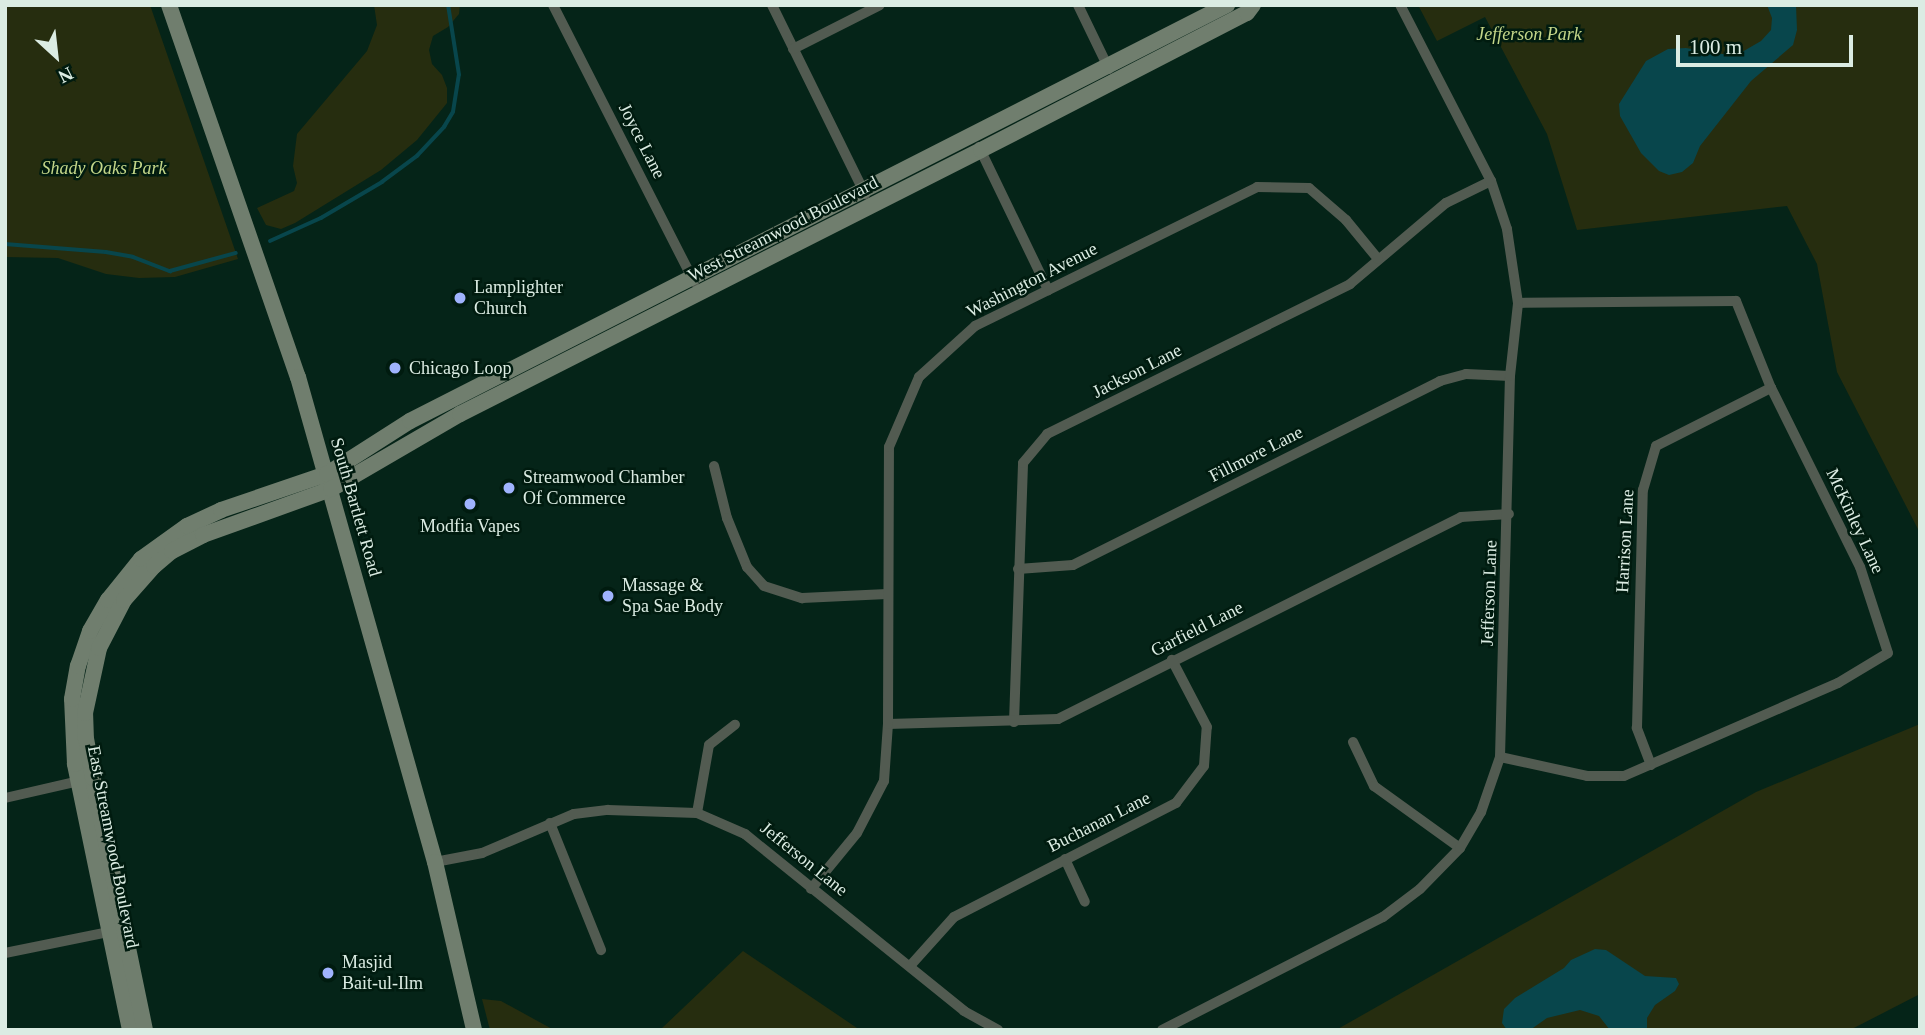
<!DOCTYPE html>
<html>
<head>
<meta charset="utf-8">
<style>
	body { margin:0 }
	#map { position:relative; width:1925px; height:1035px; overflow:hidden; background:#052418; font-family:Georgia,serif }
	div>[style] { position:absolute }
	.green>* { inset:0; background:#262d0f }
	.water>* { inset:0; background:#08464c }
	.stream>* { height:3.5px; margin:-1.75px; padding:0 1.75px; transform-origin:1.75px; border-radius:1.75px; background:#08464c }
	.street>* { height:10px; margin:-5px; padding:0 5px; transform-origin:5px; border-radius:5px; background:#525b51 }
	.secondary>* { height:16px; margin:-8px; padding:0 8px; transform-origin:8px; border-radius:8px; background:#707e6e }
	.dots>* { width:19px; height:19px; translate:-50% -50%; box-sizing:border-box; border:4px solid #001b0f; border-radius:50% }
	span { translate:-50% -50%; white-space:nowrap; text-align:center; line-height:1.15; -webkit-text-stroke:5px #001b0f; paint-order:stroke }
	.park-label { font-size:18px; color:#c3d689; font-style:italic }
	.street-label { font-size:18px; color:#dbece3 }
	.poi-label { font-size:18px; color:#dbece3 }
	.left { translate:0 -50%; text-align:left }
	.frame { position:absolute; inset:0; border:7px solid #dbece3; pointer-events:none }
	.north { position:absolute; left:21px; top:21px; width:70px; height:70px; -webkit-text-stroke:5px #001b0f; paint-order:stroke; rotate:153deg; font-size:19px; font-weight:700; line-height:28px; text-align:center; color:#dbece3 }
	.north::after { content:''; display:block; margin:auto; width:24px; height:32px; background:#dbece3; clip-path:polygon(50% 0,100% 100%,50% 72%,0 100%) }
	.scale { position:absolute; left:1676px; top:35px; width:177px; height:32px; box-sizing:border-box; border:4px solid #dbece3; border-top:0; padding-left:9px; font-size:21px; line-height:24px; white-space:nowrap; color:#dbece3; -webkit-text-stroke:5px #001b0f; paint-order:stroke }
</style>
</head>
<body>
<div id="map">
	<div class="green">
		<div style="clip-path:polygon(5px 5px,150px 5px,238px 259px,175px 277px,139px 278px,106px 274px,58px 258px,5px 257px)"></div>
		<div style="clip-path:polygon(374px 5px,460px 5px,459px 14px,448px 27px,433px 36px,429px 50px,432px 64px,442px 75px,447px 88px,447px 103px,417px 140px,381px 170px,295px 223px,281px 229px,266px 225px,257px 208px,294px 191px,297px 183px,293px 166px,297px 134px,367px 51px,377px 25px)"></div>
		<div style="clip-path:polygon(1418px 5px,1920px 5px,1920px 533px,1837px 372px,1817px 264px,1787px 206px,1577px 230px,1547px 134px,1485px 17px,1437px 41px)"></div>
		<div style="clip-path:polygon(1920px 724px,1920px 994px,1850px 1030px,1336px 1030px,1756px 792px)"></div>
		<div style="clip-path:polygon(743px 951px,860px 1030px,660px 1030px)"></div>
		<div style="clip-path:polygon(482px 999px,501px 1001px,554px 1030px,490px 1030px)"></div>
	</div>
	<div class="water">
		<div style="clip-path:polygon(1767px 5px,1796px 5px,1797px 30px,1793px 45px,1751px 81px,1700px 146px,1693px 163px,1682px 172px,1669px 175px,1659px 171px,1641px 153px,1620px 116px,1619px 104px,1646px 61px,1668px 49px,1686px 48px,1729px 55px,1742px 52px,1761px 41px,1771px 30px,1772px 18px)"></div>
		<div style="clip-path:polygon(1595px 949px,1606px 950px,1645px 976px,1676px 978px,1679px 984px,1675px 991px,1655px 1005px,1647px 1018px,1647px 1030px,1610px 1030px,1599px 1016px,1580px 1010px,1547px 1018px,1530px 1030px,1507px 1030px,1502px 1023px,1504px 1009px,1515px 998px,1564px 968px,1571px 960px)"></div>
	</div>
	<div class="stream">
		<div style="left:270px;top:241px;width:56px;rotate:-24.3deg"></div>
		<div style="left:321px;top:218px;width:71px;rotate:-30.5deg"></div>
		<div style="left:382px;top:182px;width:44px;rotate:-36.6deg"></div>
		<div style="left:417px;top:156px;width:40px;rotate:-47deg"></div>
		<div style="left:444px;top:127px;width:17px;rotate:-59deg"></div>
		<div style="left:453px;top:112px;width:37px;rotate:-81deg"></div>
		<div style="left:459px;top:75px;width:71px;rotate:-98.9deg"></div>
		<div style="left:5px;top:244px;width:101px;rotate:4.5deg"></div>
		<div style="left:106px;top:252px;width:27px;rotate:10deg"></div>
		<div style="left:133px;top:257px;width:40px;rotate:21deg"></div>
		<div style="left:170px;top:271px;width:68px;rotate:-15.3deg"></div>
	</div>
	<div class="street">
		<div style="left:553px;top:5px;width:311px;rotate:63deg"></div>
		<div style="left:772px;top:5px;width:211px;rotate:63.8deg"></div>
		<div style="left:1078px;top:5px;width:71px;rotate:64.2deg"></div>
		<div style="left:793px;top:49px;width:97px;rotate:-26.8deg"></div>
		<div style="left:979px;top:147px;width:159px;rotate:64.2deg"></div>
		<div style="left:714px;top:466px;width:54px;rotate:76deg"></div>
		<div style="left:727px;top:518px;width:53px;rotate:67.8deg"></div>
		<div style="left:747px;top:567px;width:25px;rotate:48deg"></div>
		<div style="left:764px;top:586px;width:40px;rotate:18deg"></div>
		<div style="left:802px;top:598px;width:85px;rotate:-2.7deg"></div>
		<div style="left:1018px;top:569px;width:55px;rotate:-4.2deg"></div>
		<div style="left:1073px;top:565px;width:411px;rotate:-26.6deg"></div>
		<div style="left:1440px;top:381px;width:27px;rotate:-15deg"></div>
		<div style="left:1466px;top:374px;width:44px;rotate:2.6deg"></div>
		<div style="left:1014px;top:722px;width:259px;rotate:-88deg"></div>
		<div style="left:1023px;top:463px;width:38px;rotate:-50deg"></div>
		<div style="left:1047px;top:434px;width:338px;rotate:-26.3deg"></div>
		<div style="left:1350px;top:284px;width:126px;rotate:-40.2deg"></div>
		<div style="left:1446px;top:203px;width:50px;rotate:-26.1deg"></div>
		<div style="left:888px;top:724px;width:170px;rotate:-1.7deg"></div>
		<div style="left:1058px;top:719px;width:451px;rotate:-26.6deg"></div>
		<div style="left:1461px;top:517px;width:48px;rotate:-3.6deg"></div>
		<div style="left:1353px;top:742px;width:49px;rotate:64.5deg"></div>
		<div style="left:1374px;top:786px;width:106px;rotate:35.8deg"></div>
		<div style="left:1500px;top:757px;width:89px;rotate:12.3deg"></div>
		<div style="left:1587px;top:776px;width:37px"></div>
		<div style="left:1624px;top:776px;width:233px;rotate:-23.5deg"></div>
		<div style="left:1838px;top:683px;width:58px;rotate:-31deg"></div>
		<div style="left:1888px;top:653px;width:90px;rotate:-108deg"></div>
		<div style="left:1860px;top:567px;width:200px;rotate:-116.4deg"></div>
		<div style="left:1771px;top:388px;width:94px;rotate:-111.9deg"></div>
		<div style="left:1736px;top:301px;width:218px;rotate:179.5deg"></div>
		<div style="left:1651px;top:765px;width:40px;rotate:-111deg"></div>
		<div style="left:1637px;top:728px;width:238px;rotate:-88.6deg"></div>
		<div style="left:1643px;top:490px;width:46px;rotate:-73.5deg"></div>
		<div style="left:1656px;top:446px;width:129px;rotate:-26.8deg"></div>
		<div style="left:5px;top:798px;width:80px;rotate:-13deg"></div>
		<div style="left:697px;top:813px;width:69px;rotate:-80deg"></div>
		<div style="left:709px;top:745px;width:33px;rotate:-38deg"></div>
		<div style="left:550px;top:823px;width:137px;rotate:68.1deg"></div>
		<div style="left:1065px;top:859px;width:47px;rotate:65.1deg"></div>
		<div style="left:435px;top:862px;width:48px;rotate:-10.8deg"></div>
		<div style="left:482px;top:853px;width:100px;rotate:-23deg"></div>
		<div style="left:574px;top:814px;width:34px;rotate:-7deg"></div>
		<div style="left:608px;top:810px;width:89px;rotate:1.9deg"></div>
		<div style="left:697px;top:813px;width:52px;rotate:23.6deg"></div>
		<div style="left:745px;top:834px;width:282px;rotate:38.9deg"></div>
		<div style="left:964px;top:1011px;width:39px;rotate:29deg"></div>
		<div style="left:811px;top:889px;width:72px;rotate:-50.6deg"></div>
		<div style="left:857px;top:833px;width:59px;rotate:-62.6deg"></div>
		<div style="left:884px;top:781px;width:57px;rotate:-86deg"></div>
		<div style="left:888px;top:724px;width:277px;rotate:-89.8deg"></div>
		<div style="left:889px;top:447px;width:76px;rotate:-66.8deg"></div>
		<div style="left:919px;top:377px;width:76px;rotate:-42.3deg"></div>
		<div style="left:975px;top:326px;width:314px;rotate:-26.2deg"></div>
		<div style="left:1257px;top:187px;width:52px;rotate:1.1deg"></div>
		<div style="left:1309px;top:188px;width:49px;rotate:40.9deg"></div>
		<div style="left:1346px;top:220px;width:50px;rotate:50.6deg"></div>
		<div style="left:5px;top:953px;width:110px;rotate:-11.5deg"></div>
		<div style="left:910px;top:966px;width:66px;rotate:-48.1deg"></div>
		<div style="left:954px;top:917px;width:250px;rotate:-27.2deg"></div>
		<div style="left:1176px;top:803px;width:46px;rotate:-52.9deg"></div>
		<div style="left:1204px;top:766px;width:39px;rotate:-86deg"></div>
		<div style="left:1207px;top:727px;width:76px;rotate:-117.6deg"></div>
		<div style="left:1162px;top:1030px;width:248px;rotate:-27.1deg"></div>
		<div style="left:1383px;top:917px;width:46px;rotate:-37.1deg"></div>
		<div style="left:1420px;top:889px;width:57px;rotate:-45.7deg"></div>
		<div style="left:1460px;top:848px;width:42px;rotate:-59.7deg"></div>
		<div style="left:1481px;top:812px;width:58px;rotate:-70.9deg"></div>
		<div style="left:1500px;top:757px;width:381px;rotate:-88.5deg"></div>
		<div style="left:1510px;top:376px;width:73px;rotate:-83.7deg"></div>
		<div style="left:1518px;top:303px;width:75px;rotate:-98.5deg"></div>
		<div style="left:1507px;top:229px;width:51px;rotate:-108.4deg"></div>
		<div style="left:1491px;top:181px;width:198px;rotate:-117.3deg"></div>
	</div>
	<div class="secondary">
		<div style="left:169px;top:5px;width:394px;rotate:70.9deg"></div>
		<div style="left:298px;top:377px;width:504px;rotate:74.23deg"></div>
		<div style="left:435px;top:862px;width:172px;rotate:76.9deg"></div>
		<div style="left:130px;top:1030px;width:272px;rotate:-101.7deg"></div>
		<div style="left:75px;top:764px;width:65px;rotate:-92.6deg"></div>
		<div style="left:72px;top:699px;width:34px;rotate:-80deg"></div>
		<div style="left:78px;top:666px;width:37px;rotate:-71deg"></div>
		<div style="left:90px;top:631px;width:36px;rotate:-60deg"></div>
		<div style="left:108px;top:600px;width:53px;rotate:-51.2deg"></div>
		<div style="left:141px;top:559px;width:57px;rotate:-35.7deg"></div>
		<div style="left:187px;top:526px;width:38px;rotate:-25deg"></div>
		<div style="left:221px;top:510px;width:112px;rotate:-18.8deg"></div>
		<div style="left:327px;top:474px;width:98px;rotate:-32.6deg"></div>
		<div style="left:410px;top:421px;width:917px;rotate:-26.98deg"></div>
		<div style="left:145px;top:1030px;width:257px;rotate:-101.7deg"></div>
		<div style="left:93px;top:778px;width:39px;rotate:-100deg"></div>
		<div style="left:86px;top:740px;width:27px;rotate:-92deg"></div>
		<div style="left:85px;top:713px;width:66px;rotate:-77.8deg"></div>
		<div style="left:99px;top:648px;width:54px;rotate:-62.5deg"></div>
		<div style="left:124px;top:600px;width:45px;rotate:-48.6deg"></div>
		<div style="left:154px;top:566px;width:23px;rotate:-40deg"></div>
		<div style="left:172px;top:551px;width:35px;rotate:-27deg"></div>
		<div style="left:203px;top:535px;width:136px;rotate:-19.8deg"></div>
		<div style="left:331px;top:489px;width:149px;rotate:-30.2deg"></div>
		<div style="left:460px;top:414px;width:584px;rotate:-26.87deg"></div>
		<div style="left:981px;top:150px;width:299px;rotate:-27.3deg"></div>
		<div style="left:1247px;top:13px;width:10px;rotate:-53deg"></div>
	</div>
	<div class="dots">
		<div style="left:460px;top:298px;background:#9fb3fd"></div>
		<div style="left:395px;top:368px;background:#9fb3fd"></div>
		<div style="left:509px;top:488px;background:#9fb3fd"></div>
		<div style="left:470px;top:504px;background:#9fb3fd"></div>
		<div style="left:608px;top:596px;background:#9fb3fd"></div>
		<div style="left:328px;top:973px;background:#9fb3fd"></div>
	</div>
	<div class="park-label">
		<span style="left:1529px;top:34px">Jefferson Park</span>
		<span style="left:104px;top:168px">Shady Oaks Park</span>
	</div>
	<div class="street-label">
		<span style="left:642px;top:141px;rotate:63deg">Joyce Lane</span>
		<span style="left:783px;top:229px;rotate:-27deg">West Streamwood Boulevard</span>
		<span style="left:1032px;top:280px;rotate:-27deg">Washington Avenue</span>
		<span style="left:1137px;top:371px;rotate:-27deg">Jackson Lane</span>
		<span style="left:1256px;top:454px;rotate:-27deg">Fillmore Lane</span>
		<span style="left:356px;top:507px;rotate:74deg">South Bartlett Road</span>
		<span style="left:1855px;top:521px;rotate:65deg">McKinley Lane</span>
		<span style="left:1625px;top:541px;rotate:-87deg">Harrison Lane</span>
		<span style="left:1489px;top:593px;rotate:-88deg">Jefferson Lane</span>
		<span style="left:1197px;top:629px;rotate:-27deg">Garfield Lane</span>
		<span style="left:1099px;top:822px;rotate:-27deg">Buchanan Lane</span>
		<span style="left:113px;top:847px;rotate:79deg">East Streamwood Boulevard</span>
		<span style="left:804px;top:859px;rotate:39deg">Jefferson Lane</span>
	</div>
	<div class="poi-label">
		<span class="left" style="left:474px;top:298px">Lamplighter<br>Church</span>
		<span class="left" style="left:409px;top:368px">Chicago Loop</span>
		<span class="left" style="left:523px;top:488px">Streamwood Chamber<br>Of Commerce</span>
		<span style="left:470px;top:526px">Modfia Vapes</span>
		<span class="left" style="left:622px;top:596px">Massage &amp;<br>Spa Sae Body</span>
		<span class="left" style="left:342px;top:973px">Masjid<br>Bait-ul-Ilm</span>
	</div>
	<div class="frame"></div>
	<div class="north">N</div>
	<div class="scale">100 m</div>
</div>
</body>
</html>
